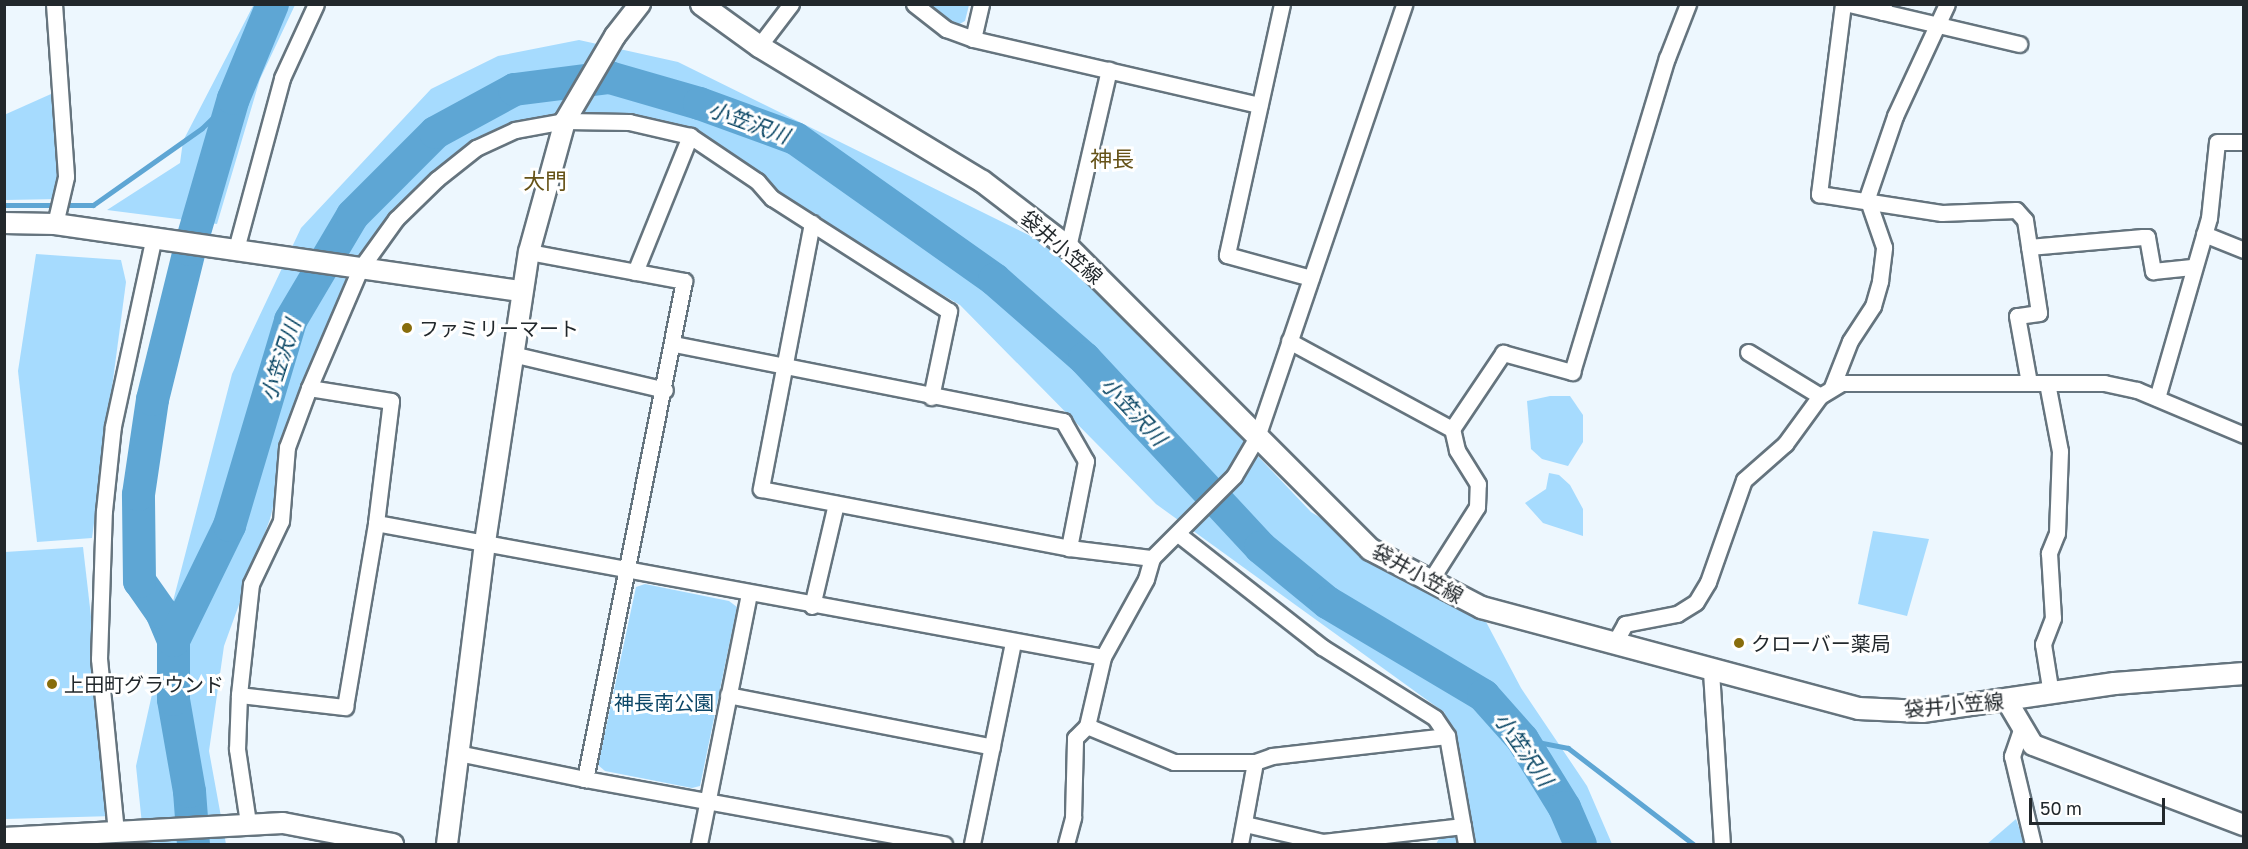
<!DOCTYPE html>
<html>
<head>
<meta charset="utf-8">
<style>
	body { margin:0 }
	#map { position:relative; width:2248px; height:849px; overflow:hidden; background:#edf7fe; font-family:"Golos Text","Noto Sans JP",sans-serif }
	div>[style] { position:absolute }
	.green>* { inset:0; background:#a6dbfe }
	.stream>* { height:5px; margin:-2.5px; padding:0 2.5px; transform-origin:2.5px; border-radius:2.5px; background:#5ea6d4 }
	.river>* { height:33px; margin:-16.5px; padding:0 16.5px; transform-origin:16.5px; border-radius:16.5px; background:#5ea6d4 }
	.roads { filter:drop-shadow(2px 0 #65747e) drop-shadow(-2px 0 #65747e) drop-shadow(0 2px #65747e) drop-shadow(0 -2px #65747e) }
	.minor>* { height:15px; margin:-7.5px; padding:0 7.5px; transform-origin:7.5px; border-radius:7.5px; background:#fff }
	.tertiary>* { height:20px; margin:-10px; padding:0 10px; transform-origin:10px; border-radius:10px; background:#fff }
	.secondary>* { height:21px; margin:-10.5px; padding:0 10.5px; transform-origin:10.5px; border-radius:10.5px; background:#fff }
	.dots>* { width:16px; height:16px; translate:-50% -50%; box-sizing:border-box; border:3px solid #fff; border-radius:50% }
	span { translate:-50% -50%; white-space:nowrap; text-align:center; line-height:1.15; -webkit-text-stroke:6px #fff; paint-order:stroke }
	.street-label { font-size:20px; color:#22282c }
	.poi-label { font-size:20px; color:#22282c }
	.left { translate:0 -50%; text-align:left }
	.park-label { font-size:20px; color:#0d4767 }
	.water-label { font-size:21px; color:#064362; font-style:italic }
	.quarter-label { font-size:22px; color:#665318 }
	.frame { position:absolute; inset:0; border:6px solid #22282c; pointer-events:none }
	.scale { position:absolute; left:2029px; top:798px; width:136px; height:27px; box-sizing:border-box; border:3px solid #22282c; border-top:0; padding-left:8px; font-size:18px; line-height:21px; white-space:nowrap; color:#22282c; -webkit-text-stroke:4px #fff; paint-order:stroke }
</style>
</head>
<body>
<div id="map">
	<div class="green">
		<div style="clip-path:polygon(254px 4px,295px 5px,260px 79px,217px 224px,107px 210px,180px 163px,183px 141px)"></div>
		<div style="clip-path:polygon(928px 5px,969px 5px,965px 21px,956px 26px)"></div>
		<div style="clip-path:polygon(579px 40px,678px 62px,1065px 253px,1311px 512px,1484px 618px,1521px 688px,1587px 786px,1612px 844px,1436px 844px,1459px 804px,1435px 718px,1445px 713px,1156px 504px,960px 305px,769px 194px,672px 124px,544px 118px,492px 141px,414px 201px,333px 326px,289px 443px,270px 519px,224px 646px,209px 751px,226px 844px,144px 844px,136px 766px,171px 609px,232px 374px,301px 228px,431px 89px,498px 56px)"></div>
		<div style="clip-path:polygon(60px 90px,61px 199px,5px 200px,4px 115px)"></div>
		<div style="clip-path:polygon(36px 254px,121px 260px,126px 282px,92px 538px,37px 542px,18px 371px)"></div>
		<div style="clip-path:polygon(1550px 396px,1570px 396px,1583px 415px,1583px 442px,1568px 466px,1542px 459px,1531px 449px,1527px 401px)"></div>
		<div style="clip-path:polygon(1549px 473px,1559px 475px,1570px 485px,1583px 509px,1583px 536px,1543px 523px,1525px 503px,1546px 489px)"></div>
		<div style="clip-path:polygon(1873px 531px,1929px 539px,1907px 616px,1858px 604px)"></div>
		<div style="clip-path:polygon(83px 547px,114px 816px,5px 819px,5px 552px)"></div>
		<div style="clip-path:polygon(645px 584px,729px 601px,737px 607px,700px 786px,692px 788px,605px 771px,598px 765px,636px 587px)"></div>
		<div style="clip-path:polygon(2016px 819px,2025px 844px,1987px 844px)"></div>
	</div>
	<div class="stream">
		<div style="left:4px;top:205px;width:89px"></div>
		<div style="left:93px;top:205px;width:133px;rotate:-35.2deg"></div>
		<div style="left:202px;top:128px;width:43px;rotate:-44.1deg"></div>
		<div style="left:1522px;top:739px;width:47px;rotate:11.1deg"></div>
		<div style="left:1568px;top:748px;width:158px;rotate:37.5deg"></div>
	</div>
	<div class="river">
		<div style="left:173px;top:640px;width:30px;rotate:-113deg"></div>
		<div style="left:161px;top:612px;width:38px;rotate:-125deg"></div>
		<div style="left:139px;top:581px;width:87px;rotate:-90.7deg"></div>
		<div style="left:138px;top:494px;width:96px;rotate:-81.6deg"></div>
		<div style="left:152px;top:399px;width:154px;rotate:-76.1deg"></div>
		<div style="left:189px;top:249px;width:157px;rotate:-73.8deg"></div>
		<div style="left:233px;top:98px;width:102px;rotate:-67.5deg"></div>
		<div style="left:193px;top:844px;width:53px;rotate:-94.3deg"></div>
		<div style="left:189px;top:791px;width:93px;rotate:-99.9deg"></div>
		<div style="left:173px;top:699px;width:59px;rotate:-90deg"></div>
		<div style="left:173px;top:640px;width:128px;rotate:-64deg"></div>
		<div style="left:229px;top:525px;width:214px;rotate:-73.4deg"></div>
		<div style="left:290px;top:320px;width:122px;rotate:-59.4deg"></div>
		<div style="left:352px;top:215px;width:117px;rotate:-45deg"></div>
		<div style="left:435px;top:132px;width:90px;rotate:-28.6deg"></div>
		<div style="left:514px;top:89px;width:96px;rotate:-7.2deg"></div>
		<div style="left:609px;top:77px;width:94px;rotate:16.1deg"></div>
		<div style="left:699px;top:103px;width:102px;rotate:20deg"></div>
		<div style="left:795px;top:138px;width:244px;rotate:35.3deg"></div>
		<div style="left:994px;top:279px;width:120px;rotate:41.3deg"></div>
		<div style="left:1084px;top:358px;width:258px;rotate:47deg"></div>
		<div style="left:1260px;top:547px;width:87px;rotate:39.4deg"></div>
		<div style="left:1327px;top:602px;width:182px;rotate:30.8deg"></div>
		<div style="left:1483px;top:695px;width:59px;rotate:48.4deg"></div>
		<div style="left:1522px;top:739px;width:80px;rotate:58.3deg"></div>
		<div style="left:1564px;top:807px;width:40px;rotate:66.6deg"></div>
	</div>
	<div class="roads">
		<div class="minor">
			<div style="left:54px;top:4px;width:173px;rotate:86deg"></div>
			<div style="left:66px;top:177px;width:48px;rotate:103.2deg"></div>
			<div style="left:914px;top:4px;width:41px;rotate:38deg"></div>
			<div style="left:946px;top:29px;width:29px;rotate:20deg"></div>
			<div style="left:973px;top:39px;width:294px;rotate:13deg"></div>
			<div style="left:1282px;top:4px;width:257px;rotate:102.4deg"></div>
			<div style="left:1227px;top:255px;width:87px;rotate:15.3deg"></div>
			<div style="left:1843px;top:4px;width:192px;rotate:97.2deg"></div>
			<div style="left:1819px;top:194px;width:124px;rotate:8.8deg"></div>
			<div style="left:1942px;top:213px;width:74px;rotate:-2.3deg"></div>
			<div style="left:2016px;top:210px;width:13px;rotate:48deg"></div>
			<div style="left:2025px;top:220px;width:94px;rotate:81.4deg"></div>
			<div style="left:2039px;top:313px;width:22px;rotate:172deg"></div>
			<div style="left:2017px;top:316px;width:68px;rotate:79.8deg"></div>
			<div style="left:1849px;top:4px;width:35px;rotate:13deg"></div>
			<div style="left:1883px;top:12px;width:8px;rotate:-83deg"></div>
			<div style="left:1883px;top:12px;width:140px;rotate:13.2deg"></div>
			<div style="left:973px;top:39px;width:36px;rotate:-77deg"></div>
			<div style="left:759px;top:46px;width:53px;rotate:-52.7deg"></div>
			<div style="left:812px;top:223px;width:271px;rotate:100.9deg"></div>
			<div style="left:761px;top:489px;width:314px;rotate:10.8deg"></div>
			<div style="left:1069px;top:548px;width:84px;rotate:6.9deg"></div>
			<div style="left:2204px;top:234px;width:43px;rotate:21.8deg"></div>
			<div style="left:1068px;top:247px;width:182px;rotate:-77deg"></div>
			<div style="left:2029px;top:247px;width:114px;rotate:-5deg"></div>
			<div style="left:2143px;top:237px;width:4px"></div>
			<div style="left:2147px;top:237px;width:35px;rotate:80deg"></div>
			<div style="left:2153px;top:271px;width:39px;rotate:-6deg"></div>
			<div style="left:236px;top:249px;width:177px;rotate:-74.9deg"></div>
			<div style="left:282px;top:78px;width:81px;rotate:-65.3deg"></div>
			<div style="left:529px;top:252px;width:158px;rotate:10.6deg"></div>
			<div style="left:684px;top:281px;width:508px;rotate:101.24deg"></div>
			<div style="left:585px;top:779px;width:365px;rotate:10.3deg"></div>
			<div style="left:635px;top:272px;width:147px;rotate:-68deg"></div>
			<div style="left:1289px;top:341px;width:185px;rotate:28.4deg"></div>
			<div style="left:674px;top:344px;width:397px;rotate:11.2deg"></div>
			<div style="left:1063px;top:421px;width:46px;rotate:60.1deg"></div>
			<div style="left:1086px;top:461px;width:89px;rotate:101.1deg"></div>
			<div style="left:1748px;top:352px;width:84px;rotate:31.4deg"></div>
			<div style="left:512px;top:354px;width:157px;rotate:13.2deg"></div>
			<div style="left:2047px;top:383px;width:69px;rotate:79.2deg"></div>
			<div style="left:2060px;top:451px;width:82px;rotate:92.1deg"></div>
			<div style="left:2057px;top:533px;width:22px;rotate:112deg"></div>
			<div style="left:2049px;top:553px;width:65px;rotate:86.5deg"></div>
			<div style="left:2053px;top:618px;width:28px;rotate:111deg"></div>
			<div style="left:2043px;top:644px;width:51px;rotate:80.9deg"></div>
			<div style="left:1832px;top:387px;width:49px;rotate:-68.6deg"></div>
			<div style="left:1850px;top:341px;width:42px;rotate:-56.7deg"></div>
			<div style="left:1873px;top:306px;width:26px;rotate:-74deg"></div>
			<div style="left:1880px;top:281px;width:34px;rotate:-83deg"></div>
			<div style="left:1884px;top:247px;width:52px;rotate:-109.1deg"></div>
			<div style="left:1867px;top:198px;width:87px;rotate:-71.1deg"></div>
			<div style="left:1895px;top:116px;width:123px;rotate:-65.1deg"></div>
			<div style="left:309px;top:388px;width:129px;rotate:-66.8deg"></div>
			<div style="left:360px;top:269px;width:62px;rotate:-54.2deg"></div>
			<div style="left:396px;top:219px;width:57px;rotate:-44.3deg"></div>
			<div style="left:437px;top:179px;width:50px;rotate:-38.5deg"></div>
			<div style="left:476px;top:148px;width:43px;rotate:-24.8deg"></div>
			<div style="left:515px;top:130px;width:51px;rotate:-10.2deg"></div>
			<div style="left:565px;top:121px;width:64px;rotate:0.9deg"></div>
			<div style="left:629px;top:122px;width:63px;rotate:12.9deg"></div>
			<div style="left:690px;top:136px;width:81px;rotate:33.9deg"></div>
			<div style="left:757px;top:181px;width:23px;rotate:49deg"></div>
			<div style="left:772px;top:198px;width:210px;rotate:32.6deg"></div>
			<div style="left:949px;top:311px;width:88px;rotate:101.8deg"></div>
			<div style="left:2157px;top:398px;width:187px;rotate:-73.9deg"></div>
			<div style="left:2209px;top:218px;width:76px;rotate:-84deg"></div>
			<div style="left:2217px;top:142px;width:27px"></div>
			<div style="left:376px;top:523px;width:739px;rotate:10.44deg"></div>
			<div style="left:1178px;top:534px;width:183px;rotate:38.1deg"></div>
			<div style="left:1322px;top:647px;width:133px;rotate:32.1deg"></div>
			<div style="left:1435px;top:718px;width:22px;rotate:56deg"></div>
			<div style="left:1447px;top:736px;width:110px;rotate:80deg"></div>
			<div style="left:1430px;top:581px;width:88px;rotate:-57.6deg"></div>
			<div style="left:1477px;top:507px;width:23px;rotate:-88deg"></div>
			<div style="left:1478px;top:484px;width:40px;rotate:-122deg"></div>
			<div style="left:1457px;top:450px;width:22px;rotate:-103deg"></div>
			<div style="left:1452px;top:429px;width:92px;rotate:-56.1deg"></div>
			<div style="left:1503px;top:353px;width:72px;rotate:15.4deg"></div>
			<div style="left:1572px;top:372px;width:328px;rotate:-73.2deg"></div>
			<div style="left:1667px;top:58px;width:58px;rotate:-68.7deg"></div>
			<div style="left:812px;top:606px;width:105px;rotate:-76.8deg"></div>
			<div style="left:1614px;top:644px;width:23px;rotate:-61deg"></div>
			<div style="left:1625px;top:624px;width:53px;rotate:-10.9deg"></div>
			<div style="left:1677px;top:614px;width:22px;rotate:-32deg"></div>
			<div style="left:1696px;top:602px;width:23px;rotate:-59deg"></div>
			<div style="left:1708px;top:582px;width:108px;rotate:-70.6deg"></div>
			<div style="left:1744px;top:480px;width:55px;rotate:-41.3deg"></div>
			<div style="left:1785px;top:444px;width:59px;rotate:-53.9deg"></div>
			<div style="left:1820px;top:396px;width:26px;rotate:-31deg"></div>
			<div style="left:1842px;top:383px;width:262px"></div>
			<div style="left:2104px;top:383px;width:34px;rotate:12deg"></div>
			<div style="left:2137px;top:390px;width:116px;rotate:22.8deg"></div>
			<div style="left:1711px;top:671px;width:173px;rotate:86.4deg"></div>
			<div style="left:239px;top:695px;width:107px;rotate:6.5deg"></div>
			<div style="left:345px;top:707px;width:187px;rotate:-80.4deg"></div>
			<div style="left:376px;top:523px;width:123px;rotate:-83deg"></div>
			<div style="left:391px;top:401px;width:83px;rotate:-171deg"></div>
			<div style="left:309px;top:388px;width:63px;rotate:110.4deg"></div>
			<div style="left:287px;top:447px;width:74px;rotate:94.6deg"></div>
			<div style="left:281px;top:521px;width:70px;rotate:115.5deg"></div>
			<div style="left:251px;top:584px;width:112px;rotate:96.2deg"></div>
			<div style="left:239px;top:695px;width:54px;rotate:92.1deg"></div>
			<div style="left:237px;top:749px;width:75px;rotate:81.5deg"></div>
			<div style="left:728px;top:695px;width:269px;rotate:11.1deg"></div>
			<div style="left:1087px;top:726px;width:94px;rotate:22.5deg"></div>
			<div style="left:1174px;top:762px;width:81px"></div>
			<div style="left:1255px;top:762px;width:18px;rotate:-19deg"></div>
			<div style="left:1272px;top:756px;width:176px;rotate:-6.5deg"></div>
			<div style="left:2022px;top:727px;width:31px;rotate:109deg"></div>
			<div style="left:2012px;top:756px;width:90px;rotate:76.6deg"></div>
			<div style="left:458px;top:753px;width:130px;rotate:11.6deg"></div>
			<div style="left:1245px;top:824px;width:80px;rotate:13deg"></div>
			<div style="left:1323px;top:842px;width:141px;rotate:-6.5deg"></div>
			<div style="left:116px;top:832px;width:174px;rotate:-95.6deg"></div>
			<div style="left:99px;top:659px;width:148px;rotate:-88.1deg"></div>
			<div style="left:104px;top:511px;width:85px;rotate:-84deg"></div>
			<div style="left:113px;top:426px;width:193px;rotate:-77.8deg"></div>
			<div style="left:699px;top:844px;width:255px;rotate:-78.7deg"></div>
			<div style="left:972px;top:844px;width:205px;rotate:-78.5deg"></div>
			<div style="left:1066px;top:844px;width:28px;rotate:-75deg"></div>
			<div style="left:1073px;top:817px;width:79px;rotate:-88.5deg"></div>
			<div style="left:1075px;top:738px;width:17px;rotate:-45deg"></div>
			<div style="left:1087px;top:726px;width:71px;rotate:-76.9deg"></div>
			<div style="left:1103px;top:657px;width:89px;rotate:-61.1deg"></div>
			<div style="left:1146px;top:579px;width:22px;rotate:-74deg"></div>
			<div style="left:1152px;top:558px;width:116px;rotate:-45deg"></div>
			<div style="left:1234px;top:476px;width:45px;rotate:-59.5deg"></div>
			<div style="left:1257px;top:437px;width:457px;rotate:-71.2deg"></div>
			<div style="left:1240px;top:844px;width:83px;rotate:-79.6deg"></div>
		</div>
		<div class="tertiary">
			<div style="left:4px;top:223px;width:51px;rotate:1.1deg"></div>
			<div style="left:55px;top:224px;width:471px;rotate:8.2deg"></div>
			<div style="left:2007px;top:701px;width:51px;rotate:59.4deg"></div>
			<div style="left:2033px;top:745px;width:226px;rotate:20.8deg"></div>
			<div style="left:4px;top:838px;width:279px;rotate:-3.1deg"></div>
			<div style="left:283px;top:823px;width:112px;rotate:10.8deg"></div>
			<div style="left:447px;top:844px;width:304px;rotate:-82.8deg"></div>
			<div style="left:485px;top:542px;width:293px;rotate:-81.4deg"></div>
			<div style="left:529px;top:252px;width:136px;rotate:-74.6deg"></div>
			<div style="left:565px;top:121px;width:99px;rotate:-59.5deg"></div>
			<div style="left:615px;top:36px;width:41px;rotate:-52deg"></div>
		</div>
		<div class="secondary">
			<div style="left:701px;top:4px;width:72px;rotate:35.9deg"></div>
			<div style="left:759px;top:46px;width:261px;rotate:31.2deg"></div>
			<div style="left:982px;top:181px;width:108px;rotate:37.5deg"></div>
			<div style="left:1068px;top:247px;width:427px;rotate:45deg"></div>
			<div style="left:1370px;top:549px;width:125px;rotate:27.6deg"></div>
			<div style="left:1481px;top:607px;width:390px;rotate:15deg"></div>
			<div style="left:1858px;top:708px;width:64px;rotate:2.7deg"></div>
			<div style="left:1922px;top:711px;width:194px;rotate:-8.3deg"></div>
			<div style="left:2114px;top:683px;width:130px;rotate:-4.4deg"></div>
		</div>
	</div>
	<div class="dots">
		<div style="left:407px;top:328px;background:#886d0c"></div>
		<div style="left:1739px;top:643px;background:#886d0c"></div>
		<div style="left:52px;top:684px;background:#886d0c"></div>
	</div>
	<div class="street-label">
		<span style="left:1062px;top:247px;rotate:41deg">袋井小笠線</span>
		<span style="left:1418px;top:573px;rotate:29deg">袋井小笠線</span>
		<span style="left:1954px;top:705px;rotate:-5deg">袋井小笠線</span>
	</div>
	<div class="poi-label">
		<span class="left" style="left:419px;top:328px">ファミリーマート</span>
		<span class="left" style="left:1751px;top:643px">クローバー薬局</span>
		<span class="left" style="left:64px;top:684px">上田町グラウンド</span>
	</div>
	<div class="park-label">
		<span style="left:664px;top:702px">神長南公園</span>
	</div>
	<div class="water-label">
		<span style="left:749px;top:122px;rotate:20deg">小笠沢川</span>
		<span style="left:280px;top:360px;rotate:-72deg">小笠沢川</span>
		<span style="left:1134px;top:411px;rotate:47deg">小笠沢川</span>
		<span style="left:1524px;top:749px;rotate:55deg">小笠沢川</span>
	</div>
	<div class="quarter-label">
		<span style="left:1112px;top:159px">神長</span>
		<span style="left:545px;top:181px">大門</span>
	</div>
	<div class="frame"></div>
	<div class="scale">50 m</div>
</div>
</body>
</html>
